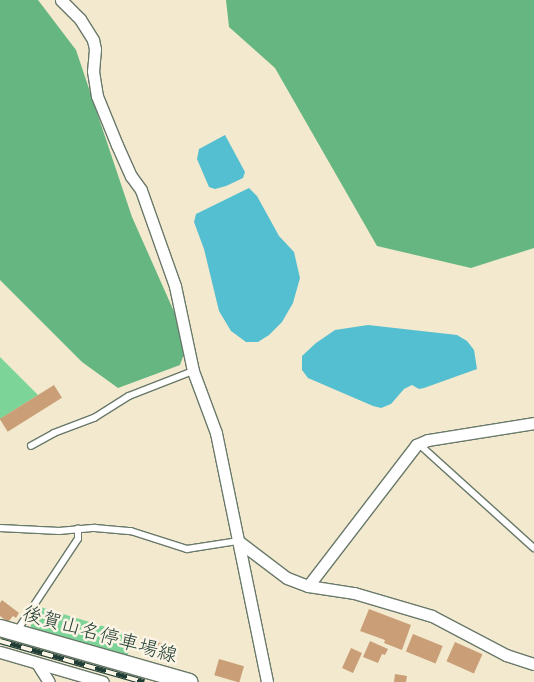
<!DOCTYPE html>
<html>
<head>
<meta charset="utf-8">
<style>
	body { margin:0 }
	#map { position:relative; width:534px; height:682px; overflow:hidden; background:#f2e9ce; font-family:Caveat,"Klee One",sans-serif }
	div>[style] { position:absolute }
	.green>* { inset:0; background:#7dd499; transform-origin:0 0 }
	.forest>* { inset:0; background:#66b681 }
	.water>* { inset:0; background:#54bfd0 }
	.building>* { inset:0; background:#ca9f77; transform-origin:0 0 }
	.roads { filter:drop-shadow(1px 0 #69796a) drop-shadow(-1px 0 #69796a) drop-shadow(0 1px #69796a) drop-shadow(0 -1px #69796a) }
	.service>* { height:5.5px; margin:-2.75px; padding:0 2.75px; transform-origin:2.75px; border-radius:2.75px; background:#fff }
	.minor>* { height:11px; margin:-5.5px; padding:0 5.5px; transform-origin:5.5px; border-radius:5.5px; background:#fff }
	.secondary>* { height:16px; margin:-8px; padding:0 8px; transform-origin:8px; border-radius:8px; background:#fff }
	.rail>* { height:5.5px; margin-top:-2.75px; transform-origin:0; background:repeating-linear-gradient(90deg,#fcf5e5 0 11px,#1f3d34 0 22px); box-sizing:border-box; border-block:1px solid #1f3d34 }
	span { translate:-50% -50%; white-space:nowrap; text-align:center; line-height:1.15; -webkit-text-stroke:5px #fcf5e5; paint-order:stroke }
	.street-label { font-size:20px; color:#1f3d34 }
</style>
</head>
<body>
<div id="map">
	<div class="green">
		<div style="clip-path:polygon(0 357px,38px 395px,0 419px)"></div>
		<div style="left:37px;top:606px;width:101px;height:27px;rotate:17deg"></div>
	</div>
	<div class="forest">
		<div style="clip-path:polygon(0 0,38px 0,76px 50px,132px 217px,188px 343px,180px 365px,118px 388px,82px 362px,0 280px)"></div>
		<div style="clip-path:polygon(226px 0,534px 0,534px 248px,471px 268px,377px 246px,275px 68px,229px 27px)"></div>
	</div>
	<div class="water">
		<div style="clip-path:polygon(225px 135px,245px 172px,243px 178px,226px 186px,215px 189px,209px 187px,197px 159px,199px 149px)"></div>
		<div style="clip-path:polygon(249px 188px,257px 196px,279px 236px,294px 252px,300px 278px,293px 303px,282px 322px,269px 335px,258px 342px,246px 342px,231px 331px,219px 311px,204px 249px,194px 222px,196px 214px)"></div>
		<div style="clip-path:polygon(368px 325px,457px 335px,467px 341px,474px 350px,477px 369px,424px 388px,419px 389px,412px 385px,404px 389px,391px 404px,381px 408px,373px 406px,308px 378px,302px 370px,302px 356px,316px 343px,335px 330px)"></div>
	</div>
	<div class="building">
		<div style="left:54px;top:385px;width:15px;height:64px;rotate:58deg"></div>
		<div style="clip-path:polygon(2px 600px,19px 613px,16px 618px,13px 616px,8px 622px,0 616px,0 603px)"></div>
		<div style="clip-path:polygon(369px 609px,411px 625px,402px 650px,384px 643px,385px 640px,360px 631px)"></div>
		<div style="left:413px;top:634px;width:32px;height:19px;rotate:22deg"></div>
		<div style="left:151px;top:640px;width:24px;height:16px;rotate:17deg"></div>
		<div style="clip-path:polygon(370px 641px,388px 649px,385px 655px,382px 654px,378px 663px,363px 657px)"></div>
		<div style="left:455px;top:642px;width:30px;height:21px;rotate:24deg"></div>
		<div style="left:351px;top:648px;width:12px;height:22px;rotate:24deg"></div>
		<div style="left:219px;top:659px;width:26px;height:17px;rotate:16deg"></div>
		<div style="clip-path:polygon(395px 674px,407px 676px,406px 682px,394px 682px)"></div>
	</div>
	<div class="roads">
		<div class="service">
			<div style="left:419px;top:444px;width:155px;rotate:42.1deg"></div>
			<div style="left:31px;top:446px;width:26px;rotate:-29deg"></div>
			<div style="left:54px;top:433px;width:43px;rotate:-20.6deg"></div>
			<div style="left:94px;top:418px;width:41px;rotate:-32.2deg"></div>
			<div style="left:129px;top:396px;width:69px;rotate:-21.3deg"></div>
			<div style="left:0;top:528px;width:59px;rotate:2.9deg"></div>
			<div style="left:59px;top:531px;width:36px;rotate:-5deg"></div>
			<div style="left:95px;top:528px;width:36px;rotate:5deg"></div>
			<div style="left:131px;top:531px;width:59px;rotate:17.8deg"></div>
			<div style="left:187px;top:549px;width:52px;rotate:-8.9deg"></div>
			<div style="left:17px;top:631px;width:110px;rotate:-56.5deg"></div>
			<div style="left:78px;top:539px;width:10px;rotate:-90deg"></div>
		</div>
		<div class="minor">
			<div style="left:61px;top:0;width:27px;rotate:45deg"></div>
			<div style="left:80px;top:19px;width:25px;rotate:58deg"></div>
			<div style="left:93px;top:40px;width:9px;rotate:77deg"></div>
			<div style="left:95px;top:49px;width:22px;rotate:95deg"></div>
			<div style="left:93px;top:71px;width:25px;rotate:81deg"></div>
			<div style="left:97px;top:96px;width:53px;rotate:67.8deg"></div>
			<div style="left:117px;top:145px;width:34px;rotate:66deg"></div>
			<div style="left:131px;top:176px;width:17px;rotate:54deg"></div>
			<div style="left:141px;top:190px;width:102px;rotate:70.5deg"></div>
			<div style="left:175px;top:286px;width:87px;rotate:78deg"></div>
			<div style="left:193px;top:371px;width:66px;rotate:69.6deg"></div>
			<div style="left:216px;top:433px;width:254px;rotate:78.4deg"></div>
			<div style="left:238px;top:541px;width:61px;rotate:37.1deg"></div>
			<div style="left:287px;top:578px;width:22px;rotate:21deg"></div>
			<div style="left:308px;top:586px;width:178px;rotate:-52.5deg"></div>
			<div style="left:416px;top:445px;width:13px;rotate:-23deg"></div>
			<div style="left:428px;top:440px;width:107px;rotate:-9.1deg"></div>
			<div style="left:308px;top:586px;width:47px;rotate:8.7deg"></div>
			<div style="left:354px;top:593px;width:81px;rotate:16.4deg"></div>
			<div style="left:432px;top:616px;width:84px;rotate:27.8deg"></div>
			<div style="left:506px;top:655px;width:29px;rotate:18deg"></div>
			<div style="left:0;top:652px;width:107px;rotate:16.2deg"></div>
			<div style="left:37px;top:663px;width:22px;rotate:58deg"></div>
		</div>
		<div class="secondary">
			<div style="left:0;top:628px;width:197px;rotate:15.9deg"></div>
		</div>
	</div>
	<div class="rail">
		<div style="left:0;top:641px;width:150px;rotate:15.9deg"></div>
	</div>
	<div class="street-label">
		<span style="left:100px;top:634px;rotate:16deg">後賀山名停車場線</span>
	</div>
</div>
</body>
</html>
